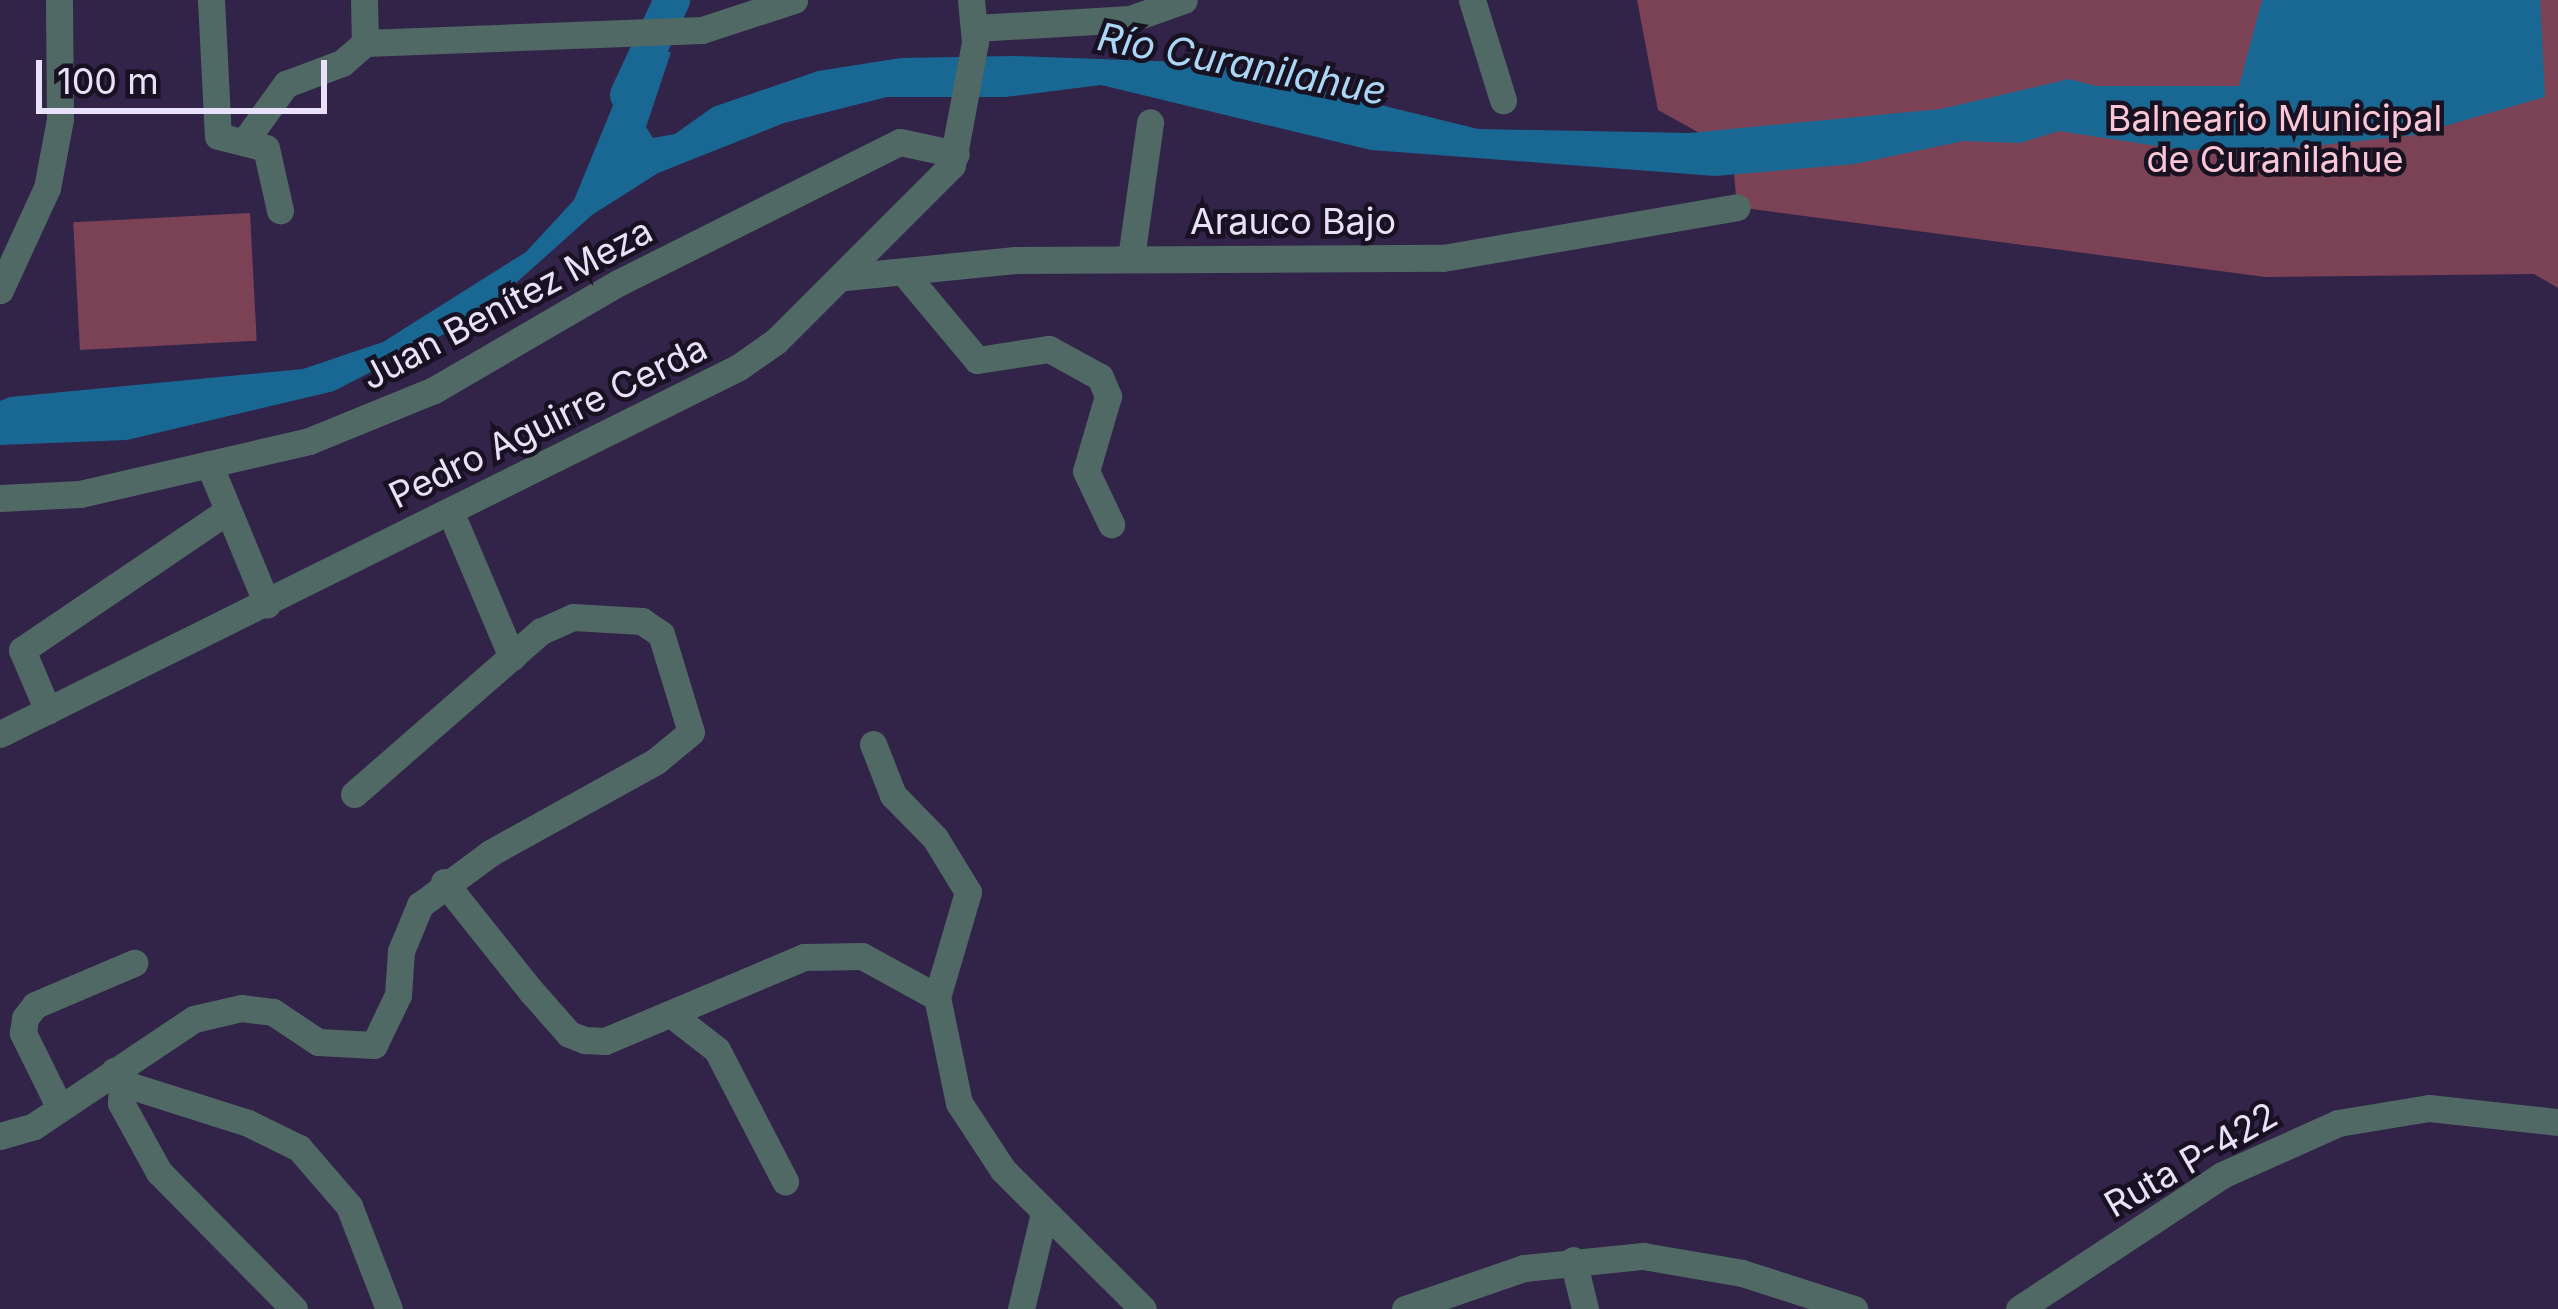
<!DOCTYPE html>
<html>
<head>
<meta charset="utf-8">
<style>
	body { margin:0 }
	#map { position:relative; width:2558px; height:1309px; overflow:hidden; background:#322349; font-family:Inter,sans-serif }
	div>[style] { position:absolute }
	.green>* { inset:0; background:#7b4255; transform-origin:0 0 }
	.water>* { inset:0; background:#196894 }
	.river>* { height:36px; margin:-18px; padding:0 18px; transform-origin:18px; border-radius:18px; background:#196894 }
	.minor>* { height:27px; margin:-13.5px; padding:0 13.5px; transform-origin:13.5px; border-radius:13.5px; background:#506964 }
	span { translate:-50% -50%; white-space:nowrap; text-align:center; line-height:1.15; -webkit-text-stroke:9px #171122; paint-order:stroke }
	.park-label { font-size:36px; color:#fbc7d6 }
	.street-label { font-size:36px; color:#e9e1fa }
	.water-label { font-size:39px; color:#abd6f5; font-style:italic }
	.scale { position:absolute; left:36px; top:60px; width:291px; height:54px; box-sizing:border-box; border:6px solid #e9e1fa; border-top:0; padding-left:15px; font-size:36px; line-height:42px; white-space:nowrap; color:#e9e1fa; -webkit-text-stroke:9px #171122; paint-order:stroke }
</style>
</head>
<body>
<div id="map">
	<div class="green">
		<div style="clip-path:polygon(1637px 0,2558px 0,2558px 288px,2534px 274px,2265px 277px,1737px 207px,1732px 151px,1658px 110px)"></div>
		<div style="left:250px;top:213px;width:128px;height:177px;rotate:87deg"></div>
	</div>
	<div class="water">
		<div style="clip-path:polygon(2262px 0,2540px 0,2545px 97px,2414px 135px,2304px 147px,2183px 150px,2059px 131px,2020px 143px,1963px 141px,1855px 164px,1715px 176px,1371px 150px,1101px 85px,1005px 97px,887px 97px,784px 123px,658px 173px,592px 215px,479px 316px,334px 391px,127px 440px,0 445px,0 401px,10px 397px,303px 369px,383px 342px,526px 252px,574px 200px,635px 52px,671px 52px,646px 127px,653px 138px,675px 134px,713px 107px,818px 71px,901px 58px,1014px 56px,1210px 63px,1478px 129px,1689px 133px,1941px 109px,2069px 79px,2096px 86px,2239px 86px)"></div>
	</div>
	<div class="river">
		<div style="left:628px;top:95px;width:105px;rotate:-65.1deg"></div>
	</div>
	<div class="minor">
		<div style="left:211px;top:0;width:136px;rotate:87.1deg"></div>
		<div style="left:218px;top:136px;width:49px;rotate:14deg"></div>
		<div style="left:266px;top:148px;width:64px;rotate:77.3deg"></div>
		<div style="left:364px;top:0;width:43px;rotate:88.7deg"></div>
		<div style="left:1472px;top:0;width:105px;rotate:72.8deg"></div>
		<div style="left:975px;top:28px;width:155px;rotate:-3.3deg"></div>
		<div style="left:1130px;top:19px;width:57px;rotate:-19.4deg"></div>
		<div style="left:365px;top:43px;width:337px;rotate:-2.2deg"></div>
		<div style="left:702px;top:30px;width:97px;rotate:-18.1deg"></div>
		<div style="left:244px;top:142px;width:72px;rotate:-54.1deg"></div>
		<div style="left:286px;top:84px;width:60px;rotate:-20.6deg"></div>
		<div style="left:342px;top:63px;width:30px;rotate:-41deg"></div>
		<div style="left:1131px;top:258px;width:137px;rotate:-82deg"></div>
		<div style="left:906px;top:275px;width:111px;rotate:50.1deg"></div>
		<div style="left:977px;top:360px;width:73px;rotate:-8.7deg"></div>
		<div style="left:1049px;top:349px;width:58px;rotate:28.8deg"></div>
		<div style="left:1100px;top:377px;width:21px;rotate:67deg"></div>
		<div style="left:1108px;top:396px;width:78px;rotate:106.3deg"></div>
		<div style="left:1086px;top:471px;width:59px;rotate:64.7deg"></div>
		<div style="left:845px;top:277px;width:171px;rotate:-5.7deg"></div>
		<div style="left:1015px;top:260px;width:428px;rotate:-0.3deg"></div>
		<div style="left:1443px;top:258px;width:298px;rotate:-9.8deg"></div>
		<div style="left:0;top:290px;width:112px;rotate:-65.3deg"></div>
		<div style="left:47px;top:188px;width:70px;rotate:-79.3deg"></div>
		<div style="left:60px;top:119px;width:119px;rotate:-90.5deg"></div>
		<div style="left:209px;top:464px;width:152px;rotate:67.5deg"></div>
		<div style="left:0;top:498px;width:80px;rotate:-2.9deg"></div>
		<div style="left:80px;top:494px;width:235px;rotate:-13deg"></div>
		<div style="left:309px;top:441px;width:135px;rotate:-22.2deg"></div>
		<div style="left:434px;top:390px;width:213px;rotate:-30.2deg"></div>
		<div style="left:618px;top:283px;width:315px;rotate:-26.6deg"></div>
		<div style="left:900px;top:142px;width:57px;rotate:12.1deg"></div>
		<div style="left:450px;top:511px;width:159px;rotate:67deg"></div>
		<div style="left:22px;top:650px;width:246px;rotate:-34.1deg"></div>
		<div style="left:22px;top:650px;width:66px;rotate:66.9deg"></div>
		<div style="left:0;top:734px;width:825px;rotate:-26.41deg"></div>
		<div style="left:739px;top:367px;width:45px;rotate:-35.1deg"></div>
		<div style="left:776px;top:341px;width:249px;rotate:-45deg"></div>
		<div style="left:952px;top:165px;width:125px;rotate:-79.4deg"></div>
		<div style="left:975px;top:42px;width:42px;rotate:-95.4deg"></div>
		<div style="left:873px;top:744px;width:55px;rotate:68.6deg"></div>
		<div style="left:893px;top:795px;width:60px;rotate:45.7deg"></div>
		<div style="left:935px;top:838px;width:63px;rotate:58.6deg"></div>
		<div style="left:968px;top:892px;width:109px;rotate:106.4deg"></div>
		<div style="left:444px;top:882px;width:139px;rotate:51.4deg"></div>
		<div style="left:531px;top:991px;width:57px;rotate:48.5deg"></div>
		<div style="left:569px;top:1034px;width:17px;rotate:21deg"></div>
		<div style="left:585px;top:1040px;width:20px;rotate:3deg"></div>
		<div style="left:605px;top:1041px;width:216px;rotate:-22.9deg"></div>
		<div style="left:804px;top:957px;width:58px;rotate:-1deg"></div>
		<div style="left:862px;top:956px;width:85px;rotate:28.7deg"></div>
		<div style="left:937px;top:997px;width:108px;rotate:78.3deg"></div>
		<div style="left:959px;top:1103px;width:80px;rotate:56.7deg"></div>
		<div style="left:1003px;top:1170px;width:197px;rotate:44.8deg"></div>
		<div style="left:671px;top:1014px;width:58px;rotate:38deg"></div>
		<div style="left:717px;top:1050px;width:148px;rotate:62.6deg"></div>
		<div style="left:114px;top:1071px;width:14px;rotate:56deg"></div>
		<div style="left:122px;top:1083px;width:132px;rotate:17.6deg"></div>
		<div style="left:248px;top:1123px;width:57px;rotate:26.1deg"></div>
		<div style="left:299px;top:1148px;width:77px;rotate:49.2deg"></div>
		<div style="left:349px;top:1206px;width:110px;rotate:68.8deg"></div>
		<div style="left:122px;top:1083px;width:20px;rotate:93deg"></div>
		<div style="left:121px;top:1103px;width:79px;rotate:61.2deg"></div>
		<div style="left:159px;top:1172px;width:192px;rotate:45.4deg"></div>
		<div style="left:60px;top:1108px;width:84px;rotate:-116.3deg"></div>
		<div style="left:23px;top:1033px;width:15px;rotate:-82deg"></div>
		<div style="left:25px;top:1018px;width:16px;rotate:-52deg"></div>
		<div style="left:35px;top:1005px;width:108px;rotate:-23deg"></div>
		<div style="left:0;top:1136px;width:35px;rotate:-16deg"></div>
		<div style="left:34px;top:1126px;width:192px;rotate:-33.8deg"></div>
		<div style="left:194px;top:1019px;width:48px;rotate:-13.2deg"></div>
		<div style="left:241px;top:1008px;width:32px;rotate:7deg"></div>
		<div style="left:273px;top:1012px;width:54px;rotate:33.7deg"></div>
		<div style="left:318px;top:1042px;width:56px;rotate:3.1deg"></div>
		<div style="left:374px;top:1045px;width:55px;rotate:-64.4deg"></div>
		<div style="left:398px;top:995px;width:44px;rotate:-86.1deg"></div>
		<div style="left:401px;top:951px;width:50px;rotate:-67.6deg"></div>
		<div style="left:420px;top:905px;width:89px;rotate:-36.4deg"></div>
		<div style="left:492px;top:852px;width:188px;rotate:-29deg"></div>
		<div style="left:656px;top:761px;width:45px;rotate:-39.6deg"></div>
		<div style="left:691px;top:732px;width:102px;rotate:-107deg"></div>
		<div style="left:661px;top:634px;width:23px;rotate:-146deg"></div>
		<div style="left:642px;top:621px;width:69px;rotate:-176.7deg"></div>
		<div style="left:573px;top:617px;width:35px;rotate:156deg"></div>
		<div style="left:541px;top:631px;width:248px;rotate:138.9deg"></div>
		<div style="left:1573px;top:1260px;width:50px;rotate:76.2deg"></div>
		<div style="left:1021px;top:1309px;width:99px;rotate:-76.5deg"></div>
		<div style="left:1405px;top:1309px;width:126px;rotate:-19deg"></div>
		<div style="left:1524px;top:1268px;width:120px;rotate:-5.8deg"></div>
		<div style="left:1643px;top:1256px;width:100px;rotate:9.7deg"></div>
		<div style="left:1742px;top:1273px;width:118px;rotate:17.8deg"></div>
		<div style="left:2019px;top:1309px;width:243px;rotate:-33.4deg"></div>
		<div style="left:2222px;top:1175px;width:127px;rotate:-24.1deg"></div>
		<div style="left:2338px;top:1123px;width:92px;rotate:-9.4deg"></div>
		<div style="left:2429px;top:1108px;width:130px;rotate:6.2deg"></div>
	</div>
	<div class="park-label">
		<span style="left:2275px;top:139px">Balneario Municipal<br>de Curanilahue</span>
	</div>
	<div class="street-label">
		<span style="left:1293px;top:222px">Arauco Bajo</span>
		<span style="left:507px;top:304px;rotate:-28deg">Juan Benítez Meza</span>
		<span style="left:548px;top:422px;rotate:-26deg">Pedro Aguirre Cerda</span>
		<span style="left:2191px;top:1160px;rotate:-30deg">Ruta P-422</span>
	</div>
	<div class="water-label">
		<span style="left:1242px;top:64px;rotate:11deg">Río Curanilahue</span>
	</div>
	<div class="scale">100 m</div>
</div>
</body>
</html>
